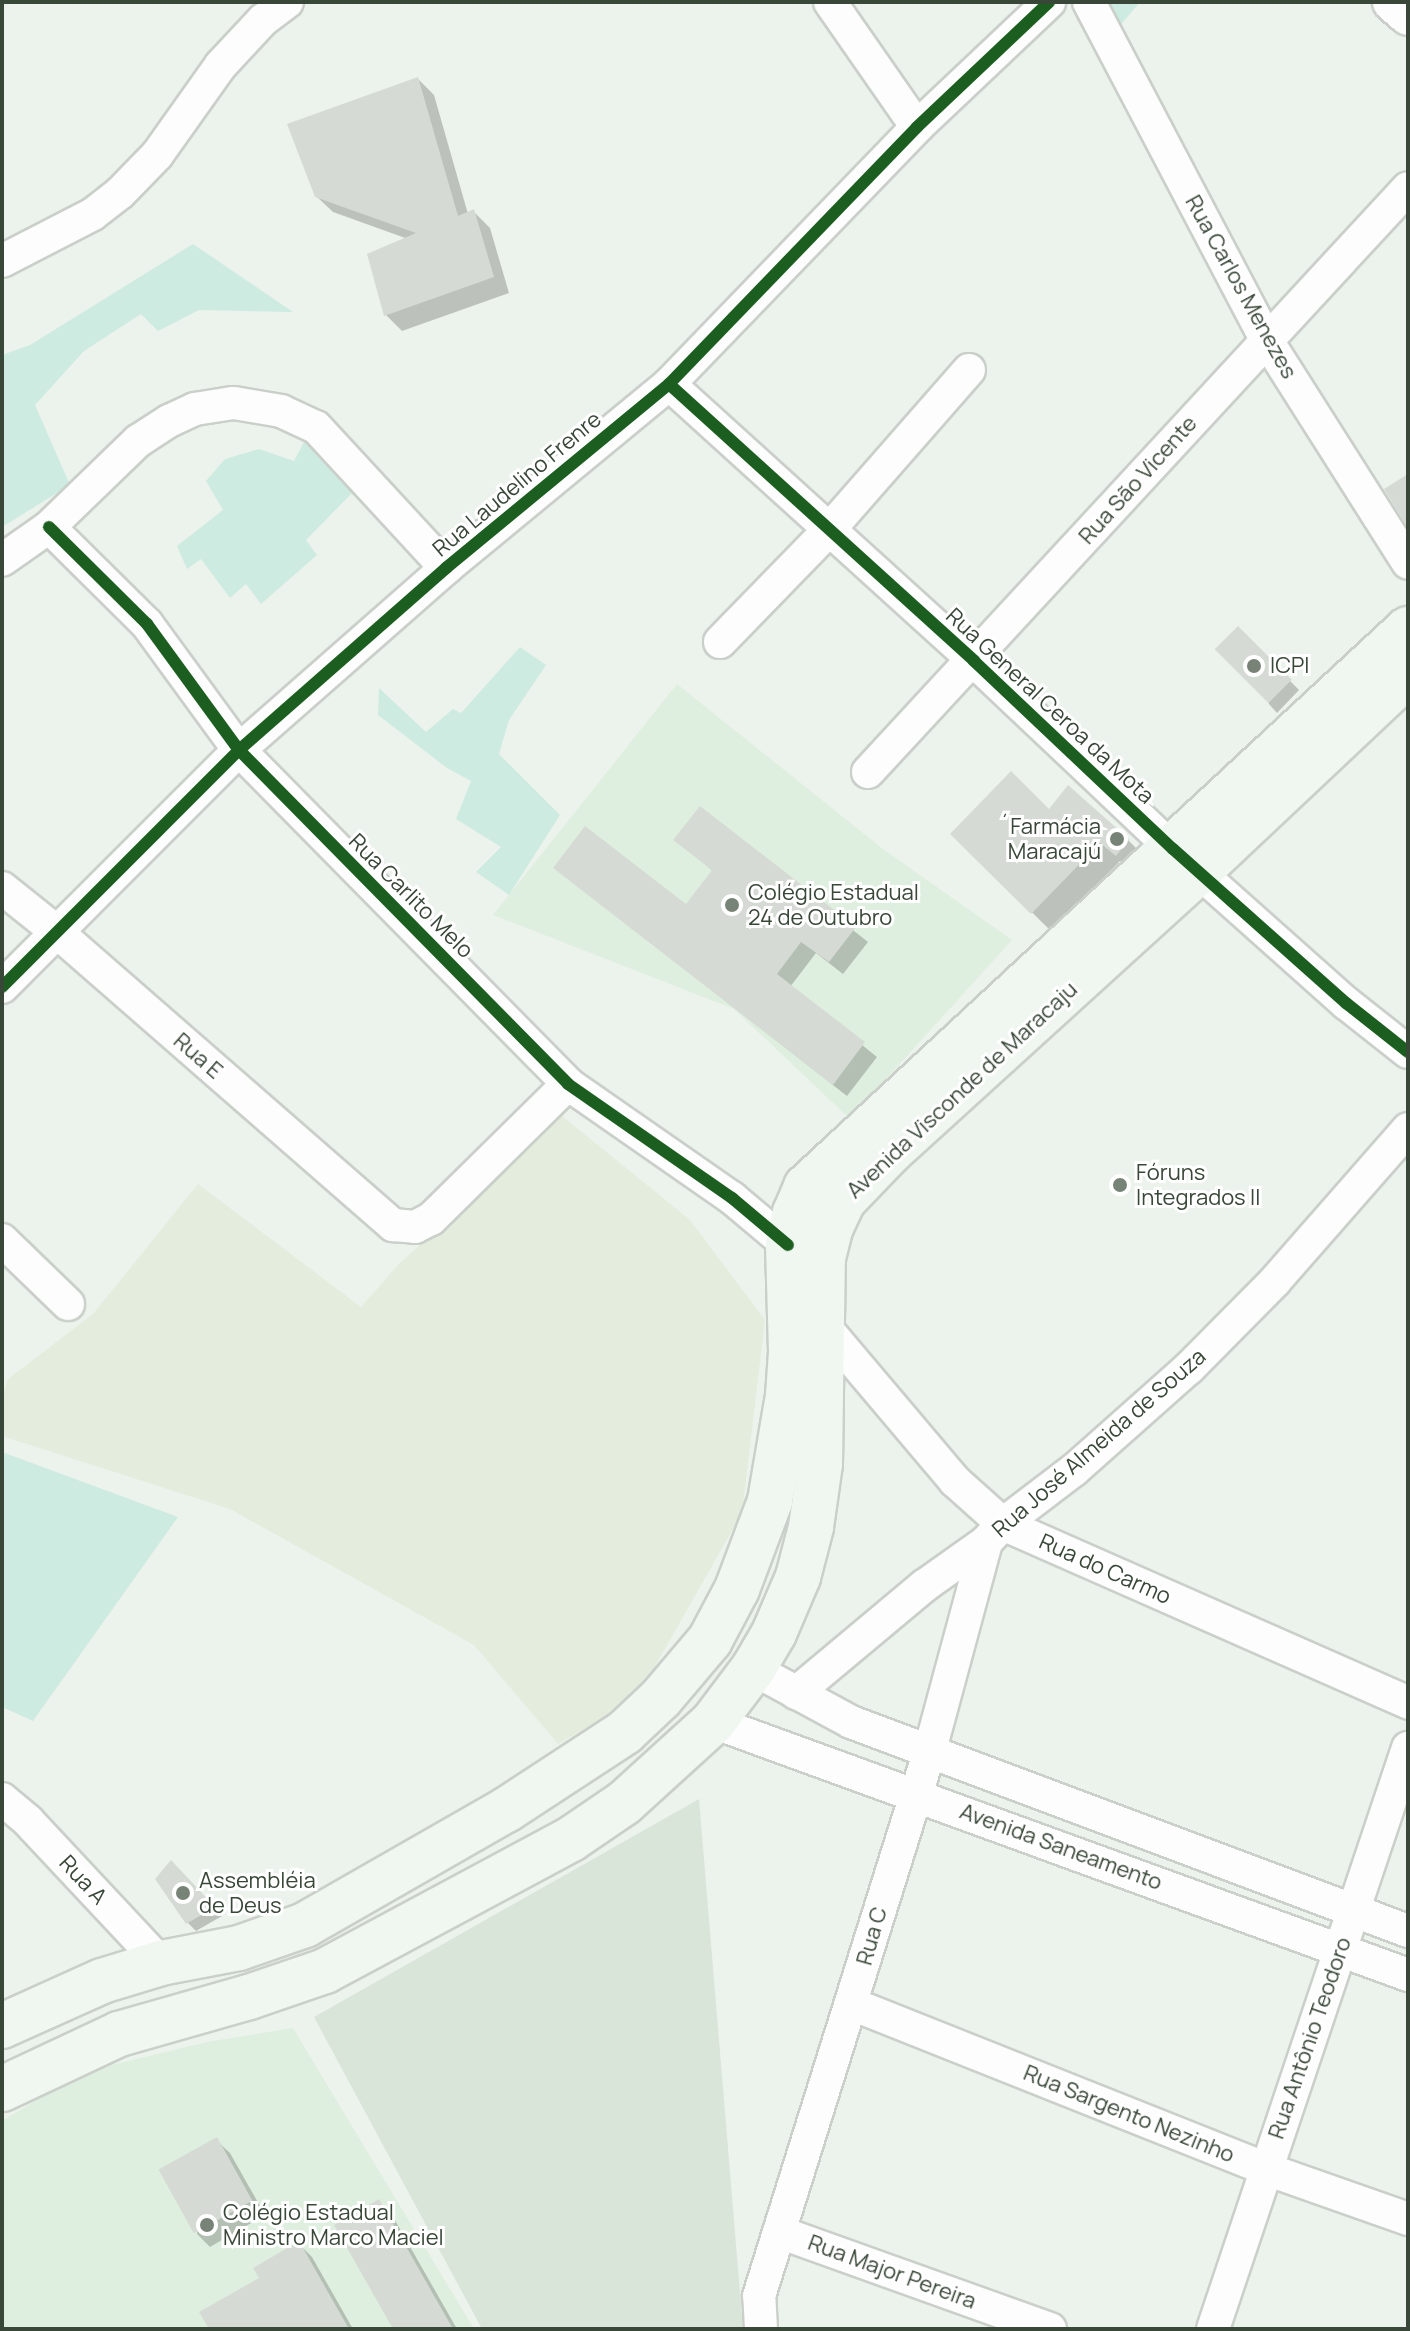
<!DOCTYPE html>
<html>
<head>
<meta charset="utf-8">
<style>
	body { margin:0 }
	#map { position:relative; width:1410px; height:2331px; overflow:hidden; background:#ecf2ec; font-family:Manrope,sans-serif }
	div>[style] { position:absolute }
	.residential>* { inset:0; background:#dae5da }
	.education>* { inset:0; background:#dfefdf }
	.medical>* { inset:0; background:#e4ecdd }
	.green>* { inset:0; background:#ceebe2 }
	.shadow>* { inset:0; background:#0003 }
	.building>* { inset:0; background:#d5dbd4; transform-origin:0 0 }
	.roads { filter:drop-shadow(2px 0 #cacfca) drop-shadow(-2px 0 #cacfca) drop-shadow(0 2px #cacfca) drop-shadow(0 -2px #cacfca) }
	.minor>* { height:32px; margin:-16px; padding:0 16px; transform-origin:16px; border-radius:16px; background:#fcfdfc }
	.tertiary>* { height:38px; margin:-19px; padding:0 19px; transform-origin:19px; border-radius:19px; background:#fcfdfc }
	.secondary>* { height:44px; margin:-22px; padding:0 22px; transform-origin:22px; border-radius:22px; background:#f0f6f0 }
	.cycleway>* { height:12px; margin:-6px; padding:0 6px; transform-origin:6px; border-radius:6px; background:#1b5e20 }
	.dots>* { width:22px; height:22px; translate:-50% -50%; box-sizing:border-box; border:4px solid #fff; border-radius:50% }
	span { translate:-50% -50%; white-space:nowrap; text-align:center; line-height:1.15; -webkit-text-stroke:6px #fff; paint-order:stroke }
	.street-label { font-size:22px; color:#394738 }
	.poi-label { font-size:22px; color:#394738 }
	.left { translate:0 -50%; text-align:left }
	.right { translate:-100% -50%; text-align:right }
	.frame { position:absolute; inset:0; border:4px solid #394738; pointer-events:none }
</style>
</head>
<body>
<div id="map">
	<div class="residential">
		<div style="clip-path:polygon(699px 1799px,743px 2329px,482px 2329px,314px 2017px)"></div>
	</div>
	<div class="education">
		<div style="clip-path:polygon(677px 684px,883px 849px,1012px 940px,850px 1119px,734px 1009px,493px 915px)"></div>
		<div style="clip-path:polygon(293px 2028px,474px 2329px,2px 2329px,2px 2121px,82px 2072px,207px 2042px)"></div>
	</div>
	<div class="medical">
		<div style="clip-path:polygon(561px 1115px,690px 1220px,765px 1320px,742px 1513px,637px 1698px,558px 1744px,474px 1645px,230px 1509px,2px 1436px,2px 1397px,8px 1379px,93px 1314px,198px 1184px,361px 1307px,397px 1266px)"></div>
	</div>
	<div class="green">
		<div style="clip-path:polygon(1106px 2px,1140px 2px,1118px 28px)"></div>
		<div style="clip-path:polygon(193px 244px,293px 312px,199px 310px,158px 331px,141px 314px,84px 351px,35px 405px,70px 485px,2px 527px,2px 355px,30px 345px)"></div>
		<div style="clip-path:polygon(308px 434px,356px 489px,306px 540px,317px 555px,261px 604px,246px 584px,230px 598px,201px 559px,187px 569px,177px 546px,223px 510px,206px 481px,225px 459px,259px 449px,294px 461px)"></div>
		<div style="clip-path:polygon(520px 647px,546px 665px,509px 720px,499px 754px,560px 815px,509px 895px,476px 872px,501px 847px,456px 819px,471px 781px,447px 768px,378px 715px,379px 688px,426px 732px,453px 709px,461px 713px)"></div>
		<div style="clip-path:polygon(2px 1452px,178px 1517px,33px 1721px,2px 1707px)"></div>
	</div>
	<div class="shadow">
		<div style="clip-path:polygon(418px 79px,434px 95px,468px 214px,474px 212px,490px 228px,509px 293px,402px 331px,386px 315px,408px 239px,333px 212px,316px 196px)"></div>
		<div style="clip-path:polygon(1239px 629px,1299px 690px,1277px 713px,1269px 704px)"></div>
		<div style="clip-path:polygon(700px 809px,868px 942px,843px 974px,816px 953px,790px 987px,877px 1057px,847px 1096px,556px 868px,686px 907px,713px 871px,676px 840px)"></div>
		<div style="clip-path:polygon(1049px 812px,1128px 840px,1147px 859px,1136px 874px,1120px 861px,1051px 931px,952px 834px)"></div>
		<div style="clip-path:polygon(172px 1863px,222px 1916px,196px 1931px,187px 1922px)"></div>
		<div style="clip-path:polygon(216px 2140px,230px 2153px,265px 2215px,210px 2247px,197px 2234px)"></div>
		<div style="clip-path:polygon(379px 2202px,392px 2215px,457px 2329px,396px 2329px)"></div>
		<div style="clip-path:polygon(299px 2244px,312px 2257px,353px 2329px,211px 2329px)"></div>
	</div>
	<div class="building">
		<div style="clip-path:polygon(418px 77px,458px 216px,474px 209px,494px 277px,384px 316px,367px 254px,416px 233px,315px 197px,287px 124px)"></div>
		<div style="clip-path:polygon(1408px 474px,1408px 528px,1384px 489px)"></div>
		<div style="left:1238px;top:626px;width:76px;height:33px;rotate:45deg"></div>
		<div style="clip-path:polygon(1011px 771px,1049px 809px,1068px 785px,1129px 839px,1116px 856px,1100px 843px,1031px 914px,950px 834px)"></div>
		<div style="clip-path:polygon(700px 806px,856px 927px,829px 962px,801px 942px,777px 974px,865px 1042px,833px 1085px,553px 868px,585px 826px,686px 904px,712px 870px,673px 840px)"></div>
		<div style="clip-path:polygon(171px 1860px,215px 1907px,186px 1924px,155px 1879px)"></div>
		<div style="left:217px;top:2137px;width:73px;height:67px;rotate:61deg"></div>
		<div style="clip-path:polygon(379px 2199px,453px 2329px,393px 2329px,334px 2225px)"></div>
		<div style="clip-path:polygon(299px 2241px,349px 2329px,209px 2329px,199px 2312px,259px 2278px,253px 2268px)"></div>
	</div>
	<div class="roads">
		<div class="minor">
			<div style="left:830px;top:2px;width:152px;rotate:55.2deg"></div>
			<div style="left:1089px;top:2px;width:381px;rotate:62.3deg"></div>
			<div style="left:1266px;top:339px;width:265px;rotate:57.6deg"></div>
			<div style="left:2px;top:261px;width:102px;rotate:-27.3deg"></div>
			<div style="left:93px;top:214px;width:34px;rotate:-38deg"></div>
			<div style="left:120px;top:193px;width:53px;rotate:-45.8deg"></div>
			<div style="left:157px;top:155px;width:110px;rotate:-54.6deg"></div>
			<div style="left:221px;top:65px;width:62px;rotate:-47deg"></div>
			<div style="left:263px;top:20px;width:30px;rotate:-37deg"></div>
			<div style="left:669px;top:384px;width:412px;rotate:42.2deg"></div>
			<div style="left:974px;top:661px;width:274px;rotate:43.4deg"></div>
			<div style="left:1173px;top:849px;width:232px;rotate:41.7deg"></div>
			<div style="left:1346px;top:1003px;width:79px;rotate:38.3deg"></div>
			<div style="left:49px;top:527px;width:138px;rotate:44.7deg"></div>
			<div style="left:147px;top:624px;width:156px;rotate:53.9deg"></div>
			<div style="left:239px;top:750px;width:469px;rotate:45.4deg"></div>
			<div style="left:568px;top:1084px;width:200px;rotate:34.8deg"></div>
			<div style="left:732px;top:1198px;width:73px;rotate:40deg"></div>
			<div style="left:2px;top:560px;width:57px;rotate:-35.1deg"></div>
			<div style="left:49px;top:527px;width:124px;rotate:-44deg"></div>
			<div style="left:138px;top:441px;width:37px;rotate:-33deg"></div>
			<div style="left:169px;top:421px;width:29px;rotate:-25deg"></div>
			<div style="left:195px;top:409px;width:39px;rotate:-9deg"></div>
			<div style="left:234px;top:403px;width:48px;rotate:9.7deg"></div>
			<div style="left:281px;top:411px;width:38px;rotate:25deg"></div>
			<div style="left:316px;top:427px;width:192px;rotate:47.3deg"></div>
			<div style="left:720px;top:642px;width:155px;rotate:-45.8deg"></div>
			<div style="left:828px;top:531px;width:214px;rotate:-48.8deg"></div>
			<div style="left:868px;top:772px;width:795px;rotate:-47.24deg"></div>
			<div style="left:2px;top:888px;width:70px;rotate:38.7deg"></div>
			<div style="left:57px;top:932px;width:446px;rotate:41.1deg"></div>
			<div style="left:393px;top:1225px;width:22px;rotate:5deg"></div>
			<div style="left:415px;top:1227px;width:18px;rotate:-27deg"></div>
			<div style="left:431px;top:1219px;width:192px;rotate:-44.6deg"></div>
			<div style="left:2px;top:987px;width:335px;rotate:-45deg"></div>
			<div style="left:239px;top:750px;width:276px;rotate:-41.3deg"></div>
			<div style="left:446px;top:568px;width:289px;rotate:-39.5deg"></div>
			<div style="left:669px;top:384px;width:357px;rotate:-46deg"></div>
			<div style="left:917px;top:127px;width:182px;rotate:-43.4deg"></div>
			<div style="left:2px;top:1240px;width:92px;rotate:44.1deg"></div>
			<div style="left:824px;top:1326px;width:203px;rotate:49.8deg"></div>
			<div style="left:955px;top:1481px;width:64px;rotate:41.9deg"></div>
			<div style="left:1003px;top:1524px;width:443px;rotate:23.8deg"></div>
			<div style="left:753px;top:1669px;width:111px;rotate:28.4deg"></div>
			<div style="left:851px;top:1722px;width:595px;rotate:20.57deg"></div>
			<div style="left:796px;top:1693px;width:167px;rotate:-39.9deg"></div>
			<div style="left:924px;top:1586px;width:76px;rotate:-35.4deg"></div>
			<div style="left:986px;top:1542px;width:25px;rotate:-47deg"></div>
			<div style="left:1003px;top:1524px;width:89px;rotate:-37.3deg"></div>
			<div style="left:1074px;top:1470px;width:154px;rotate:-41.6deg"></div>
			<div style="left:1189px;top:1368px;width:122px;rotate:-45.3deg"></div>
			<div style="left:1275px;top:1281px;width:202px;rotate:-48.8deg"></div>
			<div style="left:713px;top:1722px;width:740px;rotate:20deg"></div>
			<div style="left:2px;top:1799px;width:34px;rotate:40deg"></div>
			<div style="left:28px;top:1821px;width:195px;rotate:46.9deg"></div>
			<div style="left:852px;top:2004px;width:446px;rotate:21.7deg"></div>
			<div style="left:1266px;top:2169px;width:151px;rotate:19.4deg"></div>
			<div style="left:779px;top:2232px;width:288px;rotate:19.7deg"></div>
			<div style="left:761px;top:2329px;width:33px;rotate:-93deg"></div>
			<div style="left:759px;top:2296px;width:572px;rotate:-72.61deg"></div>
			<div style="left:930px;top:1750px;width:215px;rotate:-74.9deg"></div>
			<div style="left:1213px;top:2329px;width:613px;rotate:-71.45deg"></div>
		</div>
		<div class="tertiary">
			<div style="left:1392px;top:2px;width:21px;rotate:41deg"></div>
		</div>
		<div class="secondary">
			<div style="left:2px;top:2026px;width:110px;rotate:-24.2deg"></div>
			<div style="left:102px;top:1981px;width:62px;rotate:-17deg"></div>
			<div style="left:161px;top:1963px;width:79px;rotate:-10.9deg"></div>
			<div style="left:239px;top:1948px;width:70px;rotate:-19.2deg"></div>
			<div style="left:305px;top:1925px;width:232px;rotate:-29.8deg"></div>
			<div style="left:506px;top:1810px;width:142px;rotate:-33.2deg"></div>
			<div style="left:625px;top:1732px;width:50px;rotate:-43.4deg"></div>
			<div style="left:661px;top:1698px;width:76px;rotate:-49.8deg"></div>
			<div style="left:710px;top:1640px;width:58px;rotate:-62.1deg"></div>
			<div style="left:737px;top:1589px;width:94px;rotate:-69.4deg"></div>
			<div style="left:770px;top:1501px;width:107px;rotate:-80.3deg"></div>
			<div style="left:788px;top:1396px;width:44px;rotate:-86.1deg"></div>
			<div style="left:791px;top:1352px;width:107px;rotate:-91.6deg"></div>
			<div style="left:788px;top:1245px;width:33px;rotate:-78deg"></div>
			<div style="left:795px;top:1213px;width:28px;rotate:-67deg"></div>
			<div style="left:806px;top:1187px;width:821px;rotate:-42.83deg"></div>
			<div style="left:2px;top:2089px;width:129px;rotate:-25.2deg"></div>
			<div style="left:119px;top:2034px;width:135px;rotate:-15.9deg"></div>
			<div style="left:249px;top:1997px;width:80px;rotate:-18.9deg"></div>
			<div style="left:325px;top:1971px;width:279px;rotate:-28.2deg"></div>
			<div style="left:571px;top:1839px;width:64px;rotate:-34.2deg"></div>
			<div style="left:624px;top:1803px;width:120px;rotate:-42.3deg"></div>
			<div style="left:713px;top:1722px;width:66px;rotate:-53deg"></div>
			<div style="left:753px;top:1669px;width:42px;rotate:-59.7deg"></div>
			<div style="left:774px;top:1633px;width:61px;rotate:-66.8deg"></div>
			<div style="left:798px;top:1577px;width:52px;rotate:-75.4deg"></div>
			<div style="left:811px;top:1527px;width:64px;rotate:-81.9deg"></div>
			<div style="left:820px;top:1464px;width:206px;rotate:-89.2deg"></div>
			<div style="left:823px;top:1258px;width:32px;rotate:-76deg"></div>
			<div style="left:831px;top:1227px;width:29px;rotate:-65deg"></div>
			<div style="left:843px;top:1201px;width:66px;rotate:-46.2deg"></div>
			<div style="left:889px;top:1153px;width:418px;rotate:-42.3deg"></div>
			<div style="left:1198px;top:872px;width:289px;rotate:-43.3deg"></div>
		</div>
	</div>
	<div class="cycleway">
		<div style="left:669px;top:384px;width:412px;rotate:42.2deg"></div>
		<div style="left:974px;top:661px;width:274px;rotate:43.4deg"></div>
		<div style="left:1173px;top:849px;width:232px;rotate:41.7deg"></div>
		<div style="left:1346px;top:1003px;width:79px;rotate:38.3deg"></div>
		<div style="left:49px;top:527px;width:138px;rotate:44.7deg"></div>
		<div style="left:147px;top:624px;width:156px;rotate:53.9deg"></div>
		<div style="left:239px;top:750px;width:469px;rotate:45.4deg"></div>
		<div style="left:568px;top:1084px;width:200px;rotate:34.8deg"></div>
		<div style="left:732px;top:1198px;width:73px;rotate:40deg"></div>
		<div style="left:2px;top:987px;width:335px;rotate:-45deg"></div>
		<div style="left:239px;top:750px;width:276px;rotate:-41.3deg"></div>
		<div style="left:446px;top:568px;width:289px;rotate:-39.5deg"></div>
		<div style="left:669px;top:384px;width:357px;rotate:-46deg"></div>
		<div style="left:917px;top:127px;width:182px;rotate:-43.4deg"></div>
	</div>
	<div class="dots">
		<div style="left:1254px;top:666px;background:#788377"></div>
		<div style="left:1117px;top:839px;background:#788377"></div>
		<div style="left:732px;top:905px;background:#788377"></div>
		<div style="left:1120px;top:1185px;background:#788377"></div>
		<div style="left:183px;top:1893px;background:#788377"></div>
		<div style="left:207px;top:2225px;background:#788377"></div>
	</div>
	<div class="street-label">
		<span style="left:1241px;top:287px;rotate:61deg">Rua Carlos Menezes</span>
		<span style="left:1138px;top:480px;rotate:-48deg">Rua São Vicente</span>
		<span style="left:517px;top:484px;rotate:-40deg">Rua Laudelino Frenre</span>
		<span style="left:1050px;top:706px;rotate:43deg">Rua General Ceroa da Mota</span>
		<span style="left:411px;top:896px;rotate:45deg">Rua Carlito Melo</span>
		<span style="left:198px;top:1056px;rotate:41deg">Rua E</span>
		<span style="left:962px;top:1090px;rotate:-43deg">Avenida Visconde de Maracaju</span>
		<span style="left:1099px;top:1443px;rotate:-41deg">Rua José Almeida de Souza</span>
		<span style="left:1105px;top:1569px;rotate:24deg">Rua do Carmo</span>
		<span style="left:1061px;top:1847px;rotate:20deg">Avenida Saneamento</span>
		<span style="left:83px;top:1880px;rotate:47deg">Rua A</span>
		<span style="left:872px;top:1936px;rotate:-74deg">Rua C</span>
		<span style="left:1310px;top:2038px;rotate:-71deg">Rua Antônio Teodoro</span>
		<span style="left:1129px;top:2114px;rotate:22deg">Rua Sargento Nezinho</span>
		<span style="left:892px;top:2272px;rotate:20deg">Rua Major Pereira</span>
	</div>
	<div class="poi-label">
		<span class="left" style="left:1270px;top:666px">ICPI</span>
		<span class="right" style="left:1101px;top:839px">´Farmácia<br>Maracajú</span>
		<span class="left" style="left:748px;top:905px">Colégio Estadual<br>24 de Outubro</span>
		<span class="left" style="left:1136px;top:1185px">Fóruns<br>Integrados II</span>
		<span class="left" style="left:199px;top:1893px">Assembléia<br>de Deus</span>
		<span class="left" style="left:223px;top:2225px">Colégio Estadual<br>Ministro Marco Maciel</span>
	</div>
	<div class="frame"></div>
</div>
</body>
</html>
